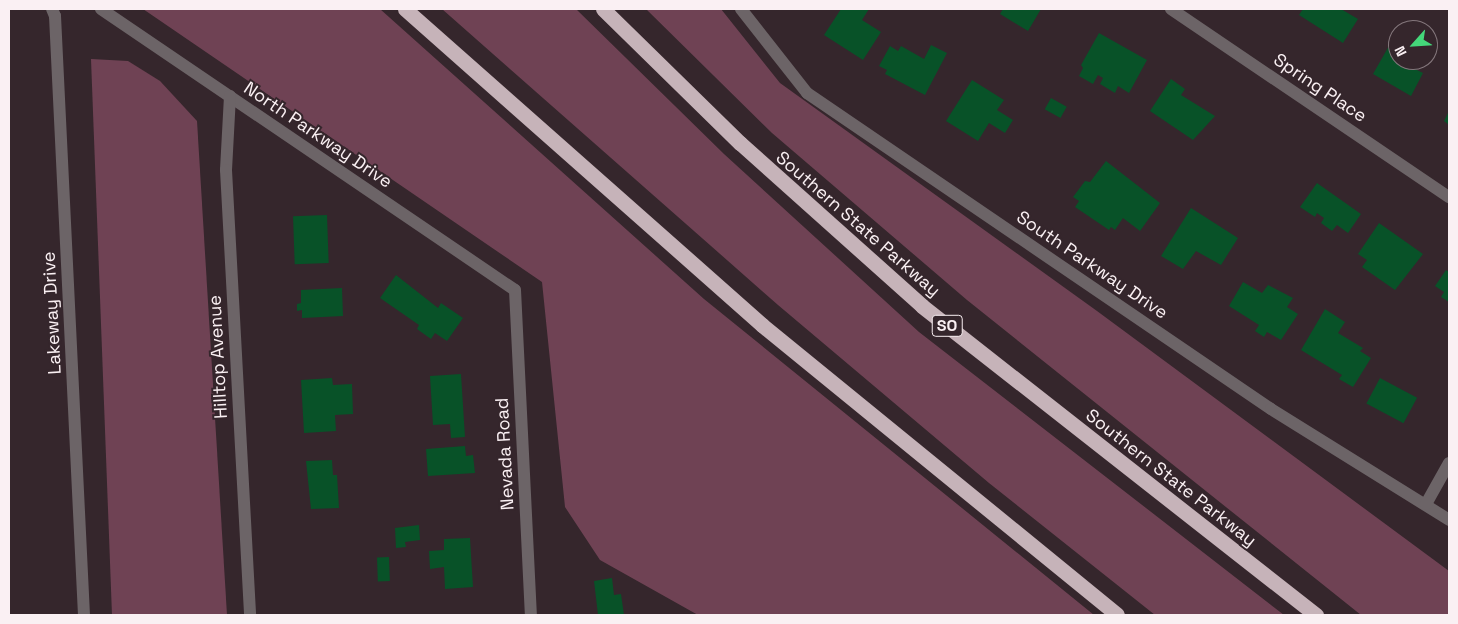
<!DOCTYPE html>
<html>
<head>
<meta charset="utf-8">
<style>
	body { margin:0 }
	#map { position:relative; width:1458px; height:624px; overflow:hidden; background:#35262c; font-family:"Space Grotesk",sans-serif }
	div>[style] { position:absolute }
	.green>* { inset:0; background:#6f4254 }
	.building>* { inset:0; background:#085228; transform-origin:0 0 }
	.minor>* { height:12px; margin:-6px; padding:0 6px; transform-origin:6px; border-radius:6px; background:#6c6467 }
	.motorway>* { height:15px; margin:-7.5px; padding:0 7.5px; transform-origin:7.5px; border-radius:7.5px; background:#c6b3b9 }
	span { translate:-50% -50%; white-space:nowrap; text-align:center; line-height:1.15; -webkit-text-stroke:4px #35262c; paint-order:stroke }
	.shield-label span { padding:1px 4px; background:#35262c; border:1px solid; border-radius:4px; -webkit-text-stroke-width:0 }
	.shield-label { font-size:16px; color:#faf0f3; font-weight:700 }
	.street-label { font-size:18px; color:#faf0f3 }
	.frame { position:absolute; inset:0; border:10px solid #faf0f3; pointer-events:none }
	.north { position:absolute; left:1388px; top:20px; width:50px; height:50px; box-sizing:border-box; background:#35262c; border:1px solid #84777c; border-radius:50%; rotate:244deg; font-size:14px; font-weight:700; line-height:20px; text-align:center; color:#faf0f3 }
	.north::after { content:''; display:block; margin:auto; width:18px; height:22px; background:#44d77a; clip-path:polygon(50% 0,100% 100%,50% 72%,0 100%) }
</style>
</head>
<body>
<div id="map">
	<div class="green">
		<div style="clip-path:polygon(143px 9px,380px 9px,704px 299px,1094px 615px,698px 615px,600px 560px,565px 507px,542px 282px)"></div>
		<div style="clip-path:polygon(442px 9px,576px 9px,724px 154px,919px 332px,1284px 615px,1155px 615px,989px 483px,778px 305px)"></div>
		<div style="clip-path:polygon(646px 9px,721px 9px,780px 83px,1097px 311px,1449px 571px,1449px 615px,1361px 615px,967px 300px,772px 133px)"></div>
		<div style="clip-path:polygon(91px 59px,128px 61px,160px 81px,197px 121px,227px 615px,112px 615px)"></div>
	</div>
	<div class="building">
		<div style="clip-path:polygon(841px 9px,869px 9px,862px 20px,881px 32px,863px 60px,824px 35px)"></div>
		<div style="clip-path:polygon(1003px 9px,1041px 9px,1028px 31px,1000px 14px)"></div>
		<div style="clip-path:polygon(1303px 9px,1341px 9px,1358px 19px,1343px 43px,1299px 15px)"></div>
		<div style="clip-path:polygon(1398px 30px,1398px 60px,1417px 60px,1413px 68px,1423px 73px,1411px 96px,1373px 74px)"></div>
		<div style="clip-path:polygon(1099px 33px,1147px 60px,1129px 93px,1118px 86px,1115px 93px,1100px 84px,1103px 78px,1098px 75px,1093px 84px,1079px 76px,1083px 68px,1081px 65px)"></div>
		<div style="clip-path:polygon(931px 45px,947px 53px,925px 95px,885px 74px,887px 70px,879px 66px,890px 46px,898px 51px,901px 46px,924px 59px)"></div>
		<div style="clip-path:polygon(1171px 79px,1185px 89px,1181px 95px,1215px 116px,1193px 140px,1150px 111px)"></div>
		<div style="clip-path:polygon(972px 80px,1004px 100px,997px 110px,1013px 120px,1005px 133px,989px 123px,978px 141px,946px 121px)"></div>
		<div style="left:1051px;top:98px;width:18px;height:13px;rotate:29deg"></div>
		<div style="clip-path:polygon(1449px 111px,1449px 125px,1444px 121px)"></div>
		<div style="clip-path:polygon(1106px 161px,1160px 203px,1140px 231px,1123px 218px,1115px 230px,1111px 227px,1109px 230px,1075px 207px,1079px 201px,1073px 197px,1085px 181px,1090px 182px)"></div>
		<div style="clip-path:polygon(1317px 183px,1361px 214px,1348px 233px,1337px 225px,1332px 231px,1321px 223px,1324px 218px,1317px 213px,1315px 217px,1300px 207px)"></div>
		<div style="clip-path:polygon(1191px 208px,1238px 238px,1221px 265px,1196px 251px,1183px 269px,1161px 256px)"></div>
		<div style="left:327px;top:215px;width:48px;height:34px;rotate:88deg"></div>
		<div style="clip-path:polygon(1379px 223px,1423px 254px,1395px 290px,1362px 267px,1367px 260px,1358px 254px)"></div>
		<div style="clip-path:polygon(1446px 270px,1449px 272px,1449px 302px,1441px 297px,1444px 292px,1435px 286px)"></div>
		<div style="clip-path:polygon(396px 275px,438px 308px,441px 303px,463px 318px,447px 341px,435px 333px,431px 339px,417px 329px,419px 325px,380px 298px)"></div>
		<div style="clip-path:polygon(1243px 282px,1262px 293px,1268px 285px,1293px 298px,1287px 307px,1298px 314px,1281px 340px,1267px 332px,1264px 337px,1255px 331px,1259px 325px,1229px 306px)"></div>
		<div style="clip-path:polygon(342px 288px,343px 316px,302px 318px,302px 310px,297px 311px,297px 304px,301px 303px,301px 290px)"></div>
		<div style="clip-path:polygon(1325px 309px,1345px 322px,1338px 333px,1363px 348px,1360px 351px,1371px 358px,1353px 387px,1339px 379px,1342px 375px,1301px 350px)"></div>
		<div style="clip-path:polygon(461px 374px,465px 437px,451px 438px,450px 424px,433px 425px,430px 376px)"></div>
		<div style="clip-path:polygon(332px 378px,333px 385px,352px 384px,353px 414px,335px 415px,336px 431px,304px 433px,301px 380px)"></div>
		<div style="left:1380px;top:378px;width:42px;height:29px;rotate:28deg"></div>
		<div style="clip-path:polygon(465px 446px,466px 456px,473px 455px,475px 473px,428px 476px,426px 449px)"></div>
		<div style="clip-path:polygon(332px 460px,333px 475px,337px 475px,339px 508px,311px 509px,306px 461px)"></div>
		<div style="clip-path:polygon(419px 525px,420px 540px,405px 542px,406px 547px,396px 548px,395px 528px)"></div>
		<div style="clip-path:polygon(470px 538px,473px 587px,445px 589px,444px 567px,430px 569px,429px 551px,444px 550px,444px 539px)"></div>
		<div style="left:389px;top:557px;width:24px;height:12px;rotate:88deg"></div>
		<div style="clip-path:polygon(612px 578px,614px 595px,621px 594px,624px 615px,598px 615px,594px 581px)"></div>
	</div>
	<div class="minor">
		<div style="left:52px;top:9px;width:8px;rotate:67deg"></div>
		<div style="left:55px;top:16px;width:600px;rotate:87.23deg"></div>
		<div style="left:101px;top:9px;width:500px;rotate:34.17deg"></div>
		<div style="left:515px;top:290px;width:325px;rotate:87.2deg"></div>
		<div style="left:741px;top:9px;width:107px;rotate:51.8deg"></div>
		<div style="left:807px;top:93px;width:561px;rotate:34.26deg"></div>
		<div style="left:1271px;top:409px;width:210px;rotate:31.9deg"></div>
		<div style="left:1171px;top:9px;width:336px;rotate:34.1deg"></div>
		<div style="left:230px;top:96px;width:74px;rotate:93.1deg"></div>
		<div style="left:226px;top:170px;width:446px;rotate:86.9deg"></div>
		<div style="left:1426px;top:504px;width:47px;rotate:-60.7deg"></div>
	</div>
	<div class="motorway">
		<div style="left:405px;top:9px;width:477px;rotate:41.5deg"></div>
		<div style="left:762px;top:325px;width:458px;rotate:39.2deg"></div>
		<div style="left:603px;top:9px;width:192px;rotate:44.4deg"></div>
		<div style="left:740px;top:143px;width:244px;rotate:41.8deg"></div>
		<div style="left:922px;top:306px;width:501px;rotate:38.11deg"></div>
	</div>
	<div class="shield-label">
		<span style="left:947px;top:326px">SO</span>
	</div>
	<div class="street-label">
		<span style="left:1320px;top:88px;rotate:34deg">Spring Place</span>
		<span style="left:318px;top:135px;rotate:34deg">North Parkway Drive</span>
		<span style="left:858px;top:224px;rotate:41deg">Southern State Parkway</span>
		<span style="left:1092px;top:265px;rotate:34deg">South Parkway Drive</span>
		<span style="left:52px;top:313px;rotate:-93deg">Lakeway Drive</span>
		<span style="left:218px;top:357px;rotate:-93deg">Hilltop Avenue</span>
		<span style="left:505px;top:454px;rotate:-93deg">Nevada Road</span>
		<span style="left:1171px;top:478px;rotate:38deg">Southern State Parkway</span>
	</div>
	<div class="frame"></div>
	<div class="north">N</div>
</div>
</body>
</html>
